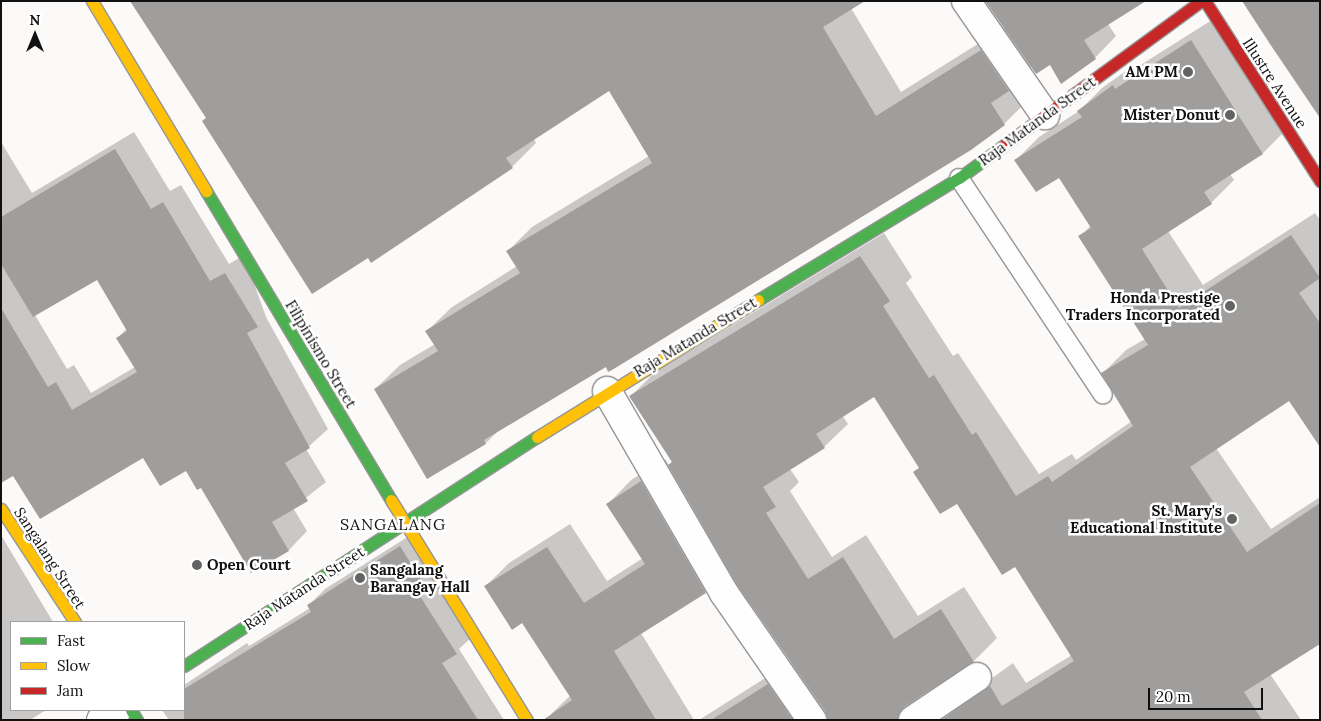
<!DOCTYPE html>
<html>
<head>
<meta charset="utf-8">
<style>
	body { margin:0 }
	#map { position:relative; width:1321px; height:721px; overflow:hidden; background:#fcfaf8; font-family:Lora,serif }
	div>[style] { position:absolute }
	.shadow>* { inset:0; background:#0003 }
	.building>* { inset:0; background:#a09e9d }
	.roads { filter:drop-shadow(1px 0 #979695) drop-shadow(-1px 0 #979695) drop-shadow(0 1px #979695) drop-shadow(0 -1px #979695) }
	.lane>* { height:18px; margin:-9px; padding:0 9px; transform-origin:9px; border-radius:9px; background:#fffefe }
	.street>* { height:28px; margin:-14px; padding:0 14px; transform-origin:14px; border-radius:14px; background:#fffefe }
	.fast>* { height:11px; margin:-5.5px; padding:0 5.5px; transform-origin:5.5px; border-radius:5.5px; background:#4caf50 }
	.slow>* { height:11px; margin:-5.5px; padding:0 5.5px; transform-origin:5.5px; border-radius:5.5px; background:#ffc107 }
	.jam>* { height:11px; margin:-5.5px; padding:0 5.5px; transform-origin:5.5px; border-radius:5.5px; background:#c62828 }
	.dots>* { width:14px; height:14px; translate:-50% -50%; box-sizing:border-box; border:2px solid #fff; border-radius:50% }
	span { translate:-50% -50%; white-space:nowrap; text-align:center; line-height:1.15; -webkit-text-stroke:5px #fff; paint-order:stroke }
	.poi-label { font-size:15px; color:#111; font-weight:700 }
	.right { translate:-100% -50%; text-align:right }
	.left { translate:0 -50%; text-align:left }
	.street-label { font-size:15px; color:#111 }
	.neighbourhood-label { font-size:16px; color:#111; letter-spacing:1px }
	.frame { position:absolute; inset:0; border:2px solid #111; pointer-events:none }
	.legend { position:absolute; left:10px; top:621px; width:175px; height:90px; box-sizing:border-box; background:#fff; border:1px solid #a0a0a0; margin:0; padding:6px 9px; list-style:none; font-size:15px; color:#111 }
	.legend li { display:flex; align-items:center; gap:10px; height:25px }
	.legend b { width:25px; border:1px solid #a0a0a0 }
	.north { position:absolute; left:10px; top:10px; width:50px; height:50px; -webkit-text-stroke:4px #fff; paint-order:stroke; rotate:0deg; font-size:14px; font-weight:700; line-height:20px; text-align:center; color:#111 }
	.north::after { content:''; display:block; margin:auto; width:18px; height:22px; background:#111; clip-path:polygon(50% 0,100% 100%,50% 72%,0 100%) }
	.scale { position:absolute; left:1148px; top:688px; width:115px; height:22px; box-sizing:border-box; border:2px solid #111; border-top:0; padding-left:6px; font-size:15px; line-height:18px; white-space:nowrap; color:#111; -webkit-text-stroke:4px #fff; paint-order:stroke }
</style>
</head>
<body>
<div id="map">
	<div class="shadow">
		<div style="clip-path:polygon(851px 8px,901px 92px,1005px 27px,1108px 24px,1116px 36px,1095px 58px,1032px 66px,1017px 81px,1029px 99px,1004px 124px,497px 432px,486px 443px,428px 477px,375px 389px,400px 365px,435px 344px,427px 331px,452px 307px,517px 266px,508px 251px,532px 227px,649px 156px,609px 89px,534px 139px,536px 143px,512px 167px,368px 257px,207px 117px)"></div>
		<div style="clip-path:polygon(1215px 18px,1286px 130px,1263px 153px,1230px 174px,1234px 180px,1211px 203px,1168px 231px,1203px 285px,1315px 213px,1320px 220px,1320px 444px,1289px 399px,1216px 448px,1271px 529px,1320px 497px,1320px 642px,1270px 674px,1301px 720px,944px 720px,967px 696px,1013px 663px,1026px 683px,1072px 655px,1015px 565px,957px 502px,914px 472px,920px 467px,874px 395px,842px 415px,848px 424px,824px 447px,790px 469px,799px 482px,790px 491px,832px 557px,866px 535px,918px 616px,964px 587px,997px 638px,974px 661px,922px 694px,899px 720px,699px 720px,792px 661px,729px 568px,705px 592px,641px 633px,694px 720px,555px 720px,551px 714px,571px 695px,522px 621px,486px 586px,509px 563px,570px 524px,607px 581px,643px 558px,608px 504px,631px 480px,665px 459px,669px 465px,673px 461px,631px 396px,654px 373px,884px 233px,912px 277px,906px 283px,953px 356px,958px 353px,1039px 474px,1072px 454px,1076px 460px,1132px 421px,1103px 373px,1126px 350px,1145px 339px,1080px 237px,1091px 225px,1060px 176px,1016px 160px,1039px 137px,1079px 111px,1102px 88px,1137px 63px,1139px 66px)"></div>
		<div style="clip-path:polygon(evenodd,134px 132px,170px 191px,181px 185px,229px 264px,244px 255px,266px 317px,328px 429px,306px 449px,326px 482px,293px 508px,307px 531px,289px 550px,252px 571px,202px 486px,186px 469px,144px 456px,1px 475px,1px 142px,32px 193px,134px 132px,97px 278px,127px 328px,118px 338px,135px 367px,91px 393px,74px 365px,67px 369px,35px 315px,97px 278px)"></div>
		<div style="clip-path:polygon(417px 531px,472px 637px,459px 649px,504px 720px,169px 720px,162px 710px,184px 710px,184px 685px,247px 643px,249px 646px,310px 608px,308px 606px,325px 589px)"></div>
		<div style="clip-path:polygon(1px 535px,53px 622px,11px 622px,11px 710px,46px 710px,30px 720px,1px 720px)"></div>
	</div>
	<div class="building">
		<div style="clip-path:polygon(130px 1px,865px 1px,823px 27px,876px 116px,981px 50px,1009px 91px,991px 103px,1005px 125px,971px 150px,612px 370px,608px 372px,606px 367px,484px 440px,486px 444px,427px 479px,374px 389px,438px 351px,425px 331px,520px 273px,506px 251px,652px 163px,609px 91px,506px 158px,513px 168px,371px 263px,368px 258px,312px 294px,202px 121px,206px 118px)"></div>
		<div style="clip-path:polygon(985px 1px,1146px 1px,1084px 40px,1096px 59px,1061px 84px,1050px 65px,1036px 74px)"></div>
		<div style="clip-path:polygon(1242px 1px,1320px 1px,1320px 118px,1270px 44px)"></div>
		<div style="clip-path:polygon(1191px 40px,1263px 154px,1204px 192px,1212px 204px,1142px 249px,1179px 308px,1291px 235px,1320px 278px,1299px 293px,1320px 323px,1320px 447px,1289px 401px,1190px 467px,1247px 552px,1320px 503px,1320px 644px,1244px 692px,1262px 720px,941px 720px,990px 686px,1002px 706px,1074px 661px,1015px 567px,1002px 575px,957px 504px,940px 514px,913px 472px,919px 468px,874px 397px,816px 434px,825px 448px,763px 487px,776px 507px,766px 513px,808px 579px,843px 557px,894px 639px,941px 609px,974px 662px,904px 707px,898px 720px,827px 720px,825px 711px,737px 585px,668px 465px,672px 462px,629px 396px,860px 256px,890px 301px,883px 306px,929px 378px,934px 375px,972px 435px,976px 432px,1016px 496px,1048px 476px,1052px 482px,1133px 426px,1101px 373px,1148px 345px,1078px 236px,1091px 228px,1059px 178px,1036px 192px,1014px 160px,1082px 117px,1077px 111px,1113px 85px,1115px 89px)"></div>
		<div style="clip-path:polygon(115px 149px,151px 209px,163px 202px,210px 281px,225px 273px,258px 327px,247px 333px,310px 448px,285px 463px,308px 501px,272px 522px,289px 551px,251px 573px,201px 488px,197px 490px,186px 471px,160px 486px,143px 458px,40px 519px,13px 476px,1px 483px,1px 308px,48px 387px,56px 382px,72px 410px,137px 372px,116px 338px,127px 331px,97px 280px,33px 317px,1px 264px,1px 217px)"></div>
		<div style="clip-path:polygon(641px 481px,706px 593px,614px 651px,656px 720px,543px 720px,572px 700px,522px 623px,512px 630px,484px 586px,547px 547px,584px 603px,645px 564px,606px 504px)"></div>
		<div style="clip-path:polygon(400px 546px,426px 588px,418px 593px,457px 654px,442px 663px,478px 720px,184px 720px,184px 689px,311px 612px,307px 605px)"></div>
		<div style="clip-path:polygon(768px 684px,793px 720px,711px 720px)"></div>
	</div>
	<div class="roads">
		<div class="lane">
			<div style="left:959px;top:178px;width:260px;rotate:56.4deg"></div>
		</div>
		<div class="street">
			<div style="left:966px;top:1px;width:139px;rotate:55.3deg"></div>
			<div style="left:607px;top:391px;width:233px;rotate:59.9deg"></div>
			<div style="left:724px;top:593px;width:155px;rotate:55.3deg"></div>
			<div style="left:101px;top:720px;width:19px;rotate:-32deg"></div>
			<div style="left:913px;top:720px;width:77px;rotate:-33.9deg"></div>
		</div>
		<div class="fast">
			<div style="left:206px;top:191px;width:360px;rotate:59.1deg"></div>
			<div style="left:758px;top:300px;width:235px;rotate:-31.3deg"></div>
			<div style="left:959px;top:178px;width:46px;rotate:-36.1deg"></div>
			<div style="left:184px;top:666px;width:421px;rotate:-33deg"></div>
			<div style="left:131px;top:710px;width:12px;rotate:59deg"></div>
		</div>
		<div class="slow">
			<div style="left:92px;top:1px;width:222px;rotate:59deg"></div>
			<div style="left:537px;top:437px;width:260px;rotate:-31.8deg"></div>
			<div style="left:391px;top:500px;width:259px;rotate:58.3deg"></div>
			<div style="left:1px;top:509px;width:135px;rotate:56.8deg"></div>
		</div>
		<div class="jam">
			<div style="left:1205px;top:1px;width:214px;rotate:57.4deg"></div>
			<div style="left:996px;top:151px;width:254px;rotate:-36.2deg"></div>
		</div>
	</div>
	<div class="dots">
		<div style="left:1188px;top:72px;background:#636362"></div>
		<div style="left:1230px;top:115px;background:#636362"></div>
		<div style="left:1230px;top:306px;background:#636362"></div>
		<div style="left:1232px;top:519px;background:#636362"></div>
		<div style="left:197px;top:565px;background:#636362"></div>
		<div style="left:360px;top:578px;background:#636362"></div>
	</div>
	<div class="poi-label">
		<span class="right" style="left:1178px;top:72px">AM PM</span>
		<span class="right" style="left:1220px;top:115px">Mister Donut</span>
		<span class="right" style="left:1220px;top:306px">Honda Prestige<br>Traders Incorporated</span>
		<span class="right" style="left:1222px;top:519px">St. Mary's<br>Educational Institute</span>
		<span class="left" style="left:207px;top:565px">Open Court</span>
		<span class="left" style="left:370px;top:578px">Sangalang<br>Barangay Hall</span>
	</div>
	<div class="street-label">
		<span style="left:1275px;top:83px;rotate:57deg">Illustre Avenue</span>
		<span style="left:1037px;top:121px;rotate:-36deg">Raja Matanda Street</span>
		<span style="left:695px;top:337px;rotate:-31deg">Raja Matanda Street</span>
		<span style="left:321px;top:354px;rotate:59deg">Filipinismo Street</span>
		<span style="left:50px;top:558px;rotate:57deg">Sangalang Street</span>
		<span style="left:304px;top:588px;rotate:-33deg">Raja Matanda Street</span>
	</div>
	<div class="neighbourhood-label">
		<span style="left:393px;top:524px">SANGALANG</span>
	</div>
	<div class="frame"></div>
	<ul class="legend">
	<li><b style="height:6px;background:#4caf50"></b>Fast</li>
	<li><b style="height:6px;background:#ffc107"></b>Slow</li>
	<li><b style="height:6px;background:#c62828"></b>Jam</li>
	</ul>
	<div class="north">N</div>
	<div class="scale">20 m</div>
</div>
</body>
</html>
